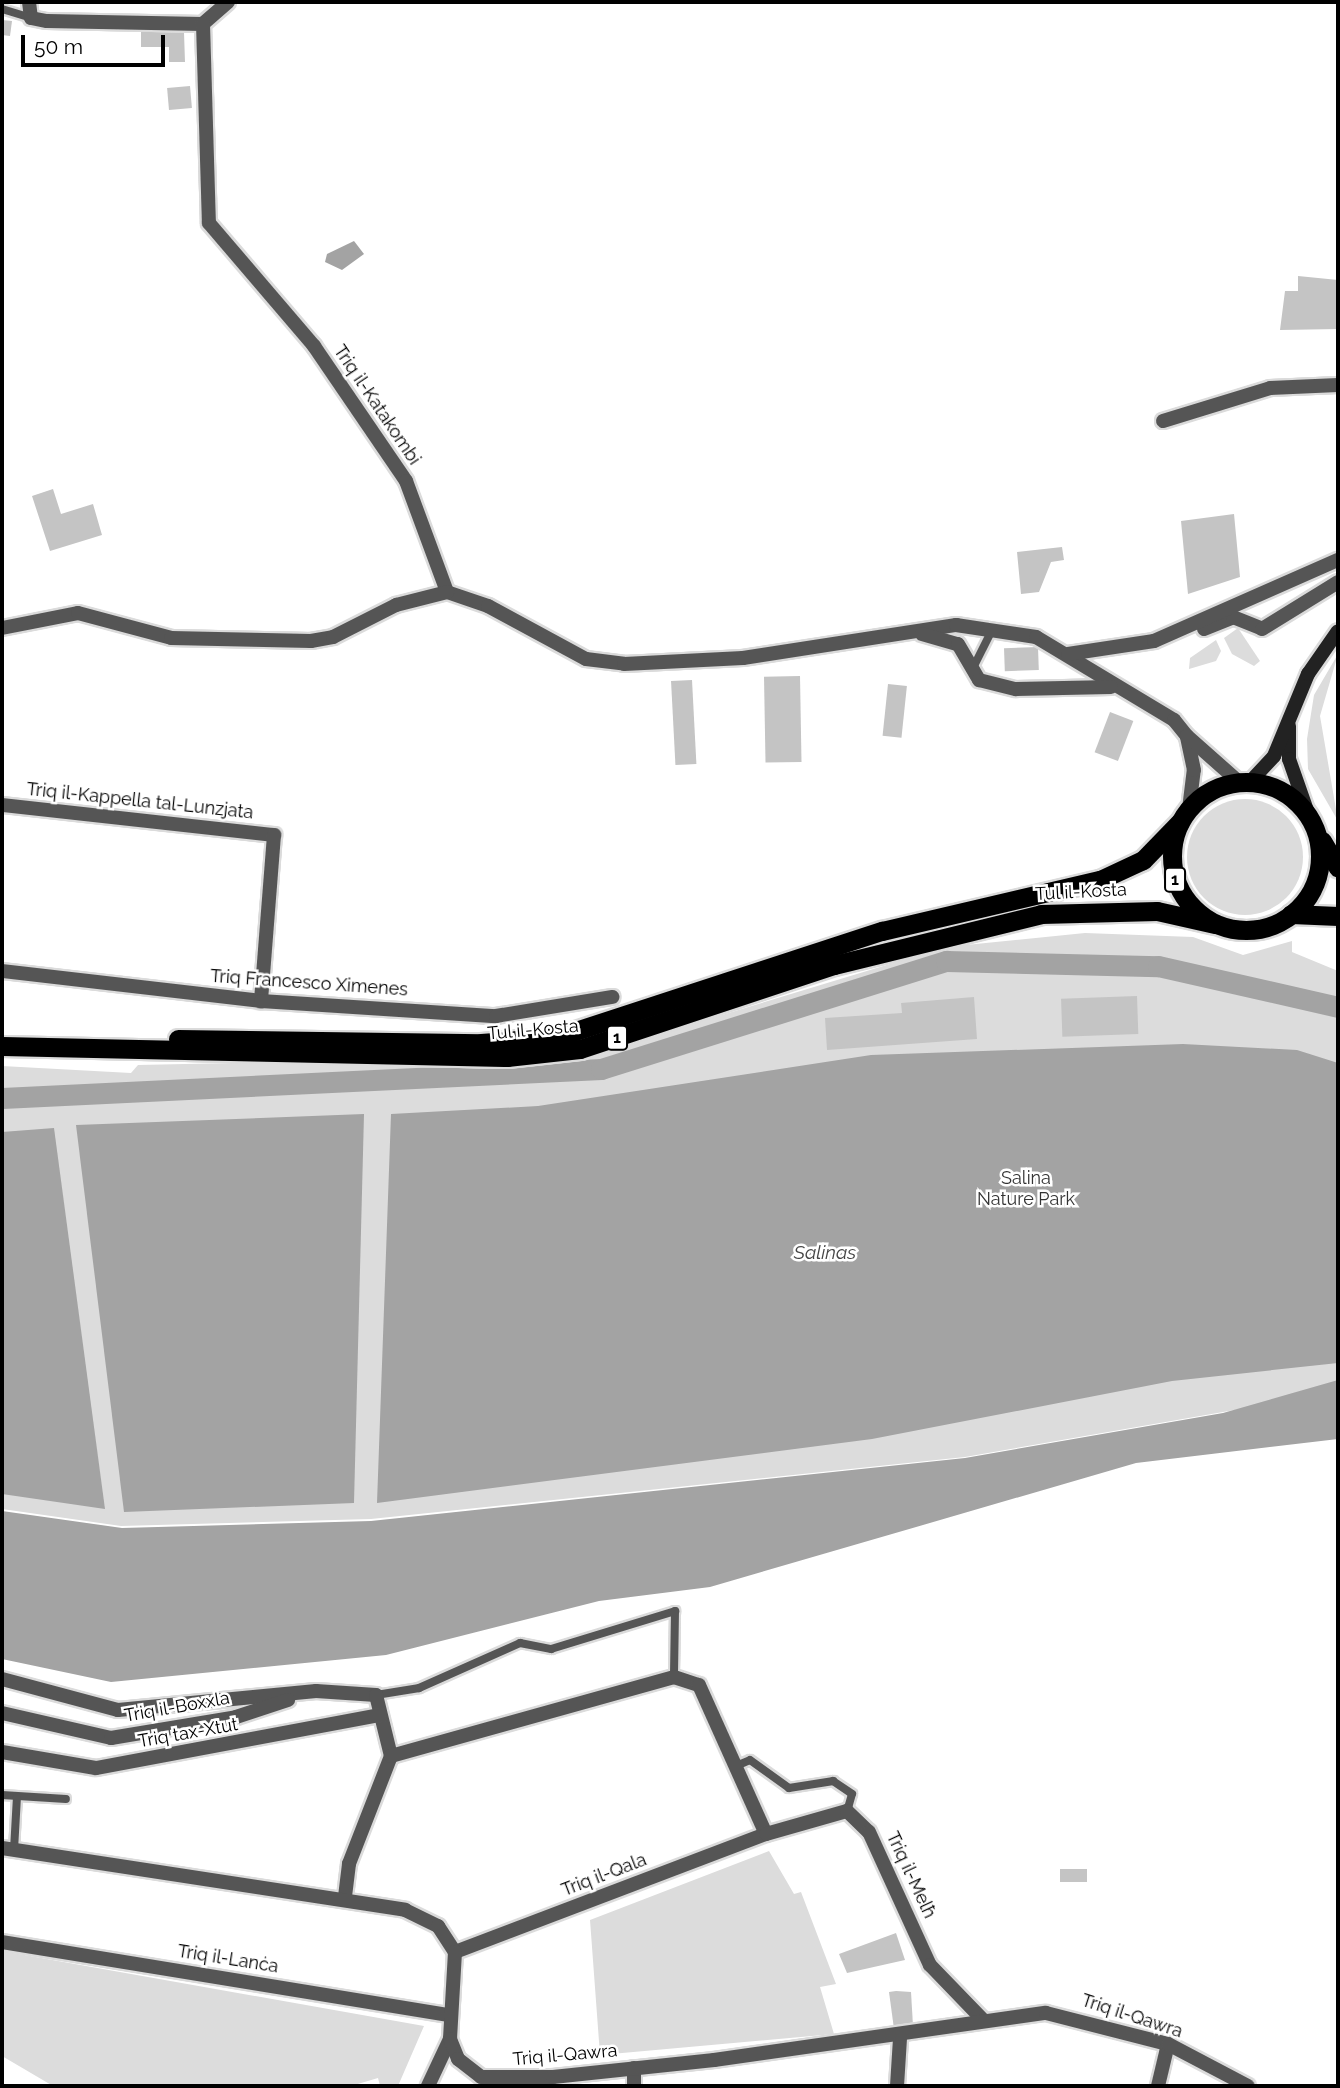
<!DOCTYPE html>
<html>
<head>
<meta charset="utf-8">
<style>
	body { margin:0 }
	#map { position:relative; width:1340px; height:2088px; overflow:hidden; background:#fff; font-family:Raleway,sans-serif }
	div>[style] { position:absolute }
	.green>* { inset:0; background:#dcdcdc }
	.round { border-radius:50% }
	.water>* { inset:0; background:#a3a3a3 }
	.canal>* { height:21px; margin:-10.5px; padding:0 10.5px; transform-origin:10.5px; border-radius:10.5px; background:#a3a3a3 }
	.building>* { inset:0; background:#c4c4c4; transform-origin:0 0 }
	.roads { filter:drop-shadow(2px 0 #dbdbdb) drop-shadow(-2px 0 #dbdbdb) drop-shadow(0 2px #dbdbdb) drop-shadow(0 -2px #dbdbdb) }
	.service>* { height:8px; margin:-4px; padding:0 4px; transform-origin:4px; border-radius:4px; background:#555 }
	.minor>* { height:14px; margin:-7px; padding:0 7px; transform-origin:7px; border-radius:7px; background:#555 }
	.tertiary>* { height:14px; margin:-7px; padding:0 7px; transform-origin:7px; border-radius:7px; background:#555 }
	.secondary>* { height:14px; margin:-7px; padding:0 7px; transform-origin:7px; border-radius:7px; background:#222 }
	.trunk>* { height:19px; margin:-9.5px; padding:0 9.5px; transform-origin:9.5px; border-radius:9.5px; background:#000 }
	.trunk>.ring { margin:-9.5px; padding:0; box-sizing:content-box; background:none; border:19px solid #000; border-radius:50% }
	span { translate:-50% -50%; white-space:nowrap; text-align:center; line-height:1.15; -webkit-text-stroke:5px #fff; paint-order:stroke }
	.shield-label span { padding:2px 5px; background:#fff; border:2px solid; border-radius:5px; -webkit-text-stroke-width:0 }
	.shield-label { font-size:16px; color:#000; font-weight:700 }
	.street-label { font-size:18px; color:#000 }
	.park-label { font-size:18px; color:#333 }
	.water-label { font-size:19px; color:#444; font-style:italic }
	.frame { position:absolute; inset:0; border:4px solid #000; pointer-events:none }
	.scale { position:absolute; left:21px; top:35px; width:144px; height:32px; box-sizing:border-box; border:4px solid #000; border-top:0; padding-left:9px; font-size:21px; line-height:24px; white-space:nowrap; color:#000; -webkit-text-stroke:5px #fff; paint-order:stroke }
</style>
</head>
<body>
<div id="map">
	<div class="green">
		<div style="clip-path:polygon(1238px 628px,1260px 661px,1254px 666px,1232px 654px,1224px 638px)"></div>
		<div style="clip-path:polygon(1216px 640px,1221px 651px,1216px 661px,1189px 669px,1190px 658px)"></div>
		<div style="clip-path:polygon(1338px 654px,1320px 716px,1338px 821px,1308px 769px,1307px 739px,1314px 695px)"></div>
		<div class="round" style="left:1187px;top:799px;width:116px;height:116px"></div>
		<div style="clip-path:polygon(1085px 933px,1193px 937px,1243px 955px,1292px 941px,1292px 952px,1338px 971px,1338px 1392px,965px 1457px,371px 1519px,121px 1526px,2px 1509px,2px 1066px,131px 1073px,138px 1065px,590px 1055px,946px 947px)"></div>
		<div style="clip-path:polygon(769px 1851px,794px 1894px,801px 1892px,836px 1984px,820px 1987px,834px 2034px,600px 2055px,590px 1920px)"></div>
		<div style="clip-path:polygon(2px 1951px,424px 2026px,398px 2086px,380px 2086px,378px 2078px,351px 2086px,53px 2086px,2px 2056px)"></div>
	</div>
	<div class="water">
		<div style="clip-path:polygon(354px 241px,364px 254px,342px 270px,325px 262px,327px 254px)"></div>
		<div style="clip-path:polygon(1183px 1044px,1297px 1050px,1338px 1063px,1338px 1363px,1172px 1381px,872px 1439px,377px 1503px,391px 1114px,538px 1106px,871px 1055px)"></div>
		<div style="clip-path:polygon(364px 1114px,354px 1503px,124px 1512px,76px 1125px)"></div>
		<div style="clip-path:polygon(54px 1128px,105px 1509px,2px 1494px,2px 1132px)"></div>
		<div style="clip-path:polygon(1338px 1380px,1338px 1439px,1136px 1463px,710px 1587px,599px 1601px,386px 1655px,111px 1682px,2px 1659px,2px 1511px,122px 1528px,371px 1521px,965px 1458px,1223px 1413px)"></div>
	</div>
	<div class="canal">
		<div style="left:2px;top:1098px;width:600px;rotate:-2.77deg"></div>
		<div style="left:601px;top:1069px;width:362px;rotate:-17.4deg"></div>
		<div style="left:946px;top:961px;width:212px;rotate:1.4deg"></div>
		<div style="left:1158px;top:966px;width:185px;rotate:12.8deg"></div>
	</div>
	<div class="building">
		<div style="clip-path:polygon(2px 20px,12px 21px,10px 36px,2px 35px)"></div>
		<div style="clip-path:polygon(141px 32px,184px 32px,185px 62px,169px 62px,169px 47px,141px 47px)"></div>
		<div style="left:190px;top:86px;width:22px;height:23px;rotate:85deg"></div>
		<div style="clip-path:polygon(1298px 276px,1338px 280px,1338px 329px,1280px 330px,1285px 291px,1298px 291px)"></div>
		<div style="clip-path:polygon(53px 489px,61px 514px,93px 504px,102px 535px,50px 551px,32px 496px)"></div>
		<div style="clip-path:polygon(1234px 514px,1240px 577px,1188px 594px,1181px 521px)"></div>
		<div style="clip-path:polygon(1062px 547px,1064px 560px,1051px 562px,1039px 592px,1021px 594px,1017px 552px)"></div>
		<div style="left:1038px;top:647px;width:23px;height:34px;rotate:88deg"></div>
		<div style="left:800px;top:676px;width:86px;height:36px;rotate:89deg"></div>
		<div style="left:692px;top:680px;width:84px;height:21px;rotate:87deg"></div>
		<div style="left:888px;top:684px;width:19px;height:52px;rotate:6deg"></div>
		<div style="left:1110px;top:712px;width:25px;height:43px;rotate:21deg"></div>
		<div style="left:1137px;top:996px;width:38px;height:76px;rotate:88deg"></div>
		<div style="clip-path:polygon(974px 997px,977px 1039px,827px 1050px,825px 1018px,902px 1013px,901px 1003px)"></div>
		<div style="left:1060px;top:1869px;width:27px;height:13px"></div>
		<div style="clip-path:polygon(896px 1933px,905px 1960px,847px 1973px,839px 1954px)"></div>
		<div style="clip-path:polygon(896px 1991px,911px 1992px,913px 2026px,894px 2029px,889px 1992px)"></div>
	</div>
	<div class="roads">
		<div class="service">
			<div style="left:2px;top:9px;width:30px;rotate:17deg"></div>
			<div style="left:973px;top:668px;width:40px;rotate:-63.4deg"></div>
			<div style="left:376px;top:1695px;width:44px;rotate:-9.2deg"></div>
			<div style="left:419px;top:1688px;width:111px;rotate:-24deg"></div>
			<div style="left:520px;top:1643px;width:32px;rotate:11deg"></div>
			<div style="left:551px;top:1649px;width:130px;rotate:-17deg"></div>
			<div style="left:675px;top:1611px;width:66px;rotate:90.9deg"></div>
			<div style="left:736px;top:1766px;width:15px;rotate:-23deg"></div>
			<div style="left:750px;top:1760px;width:48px;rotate:35.7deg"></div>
			<div style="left:789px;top:1788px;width:45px;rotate:-9deg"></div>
			<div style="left:833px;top:1781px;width:23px;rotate:34deg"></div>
			<div style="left:852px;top:1794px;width:18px;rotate:106deg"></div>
			<div style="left:2px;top:1795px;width:64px;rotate:3.6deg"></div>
			<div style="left:14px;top:1850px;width:53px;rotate:-86.8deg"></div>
		</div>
		<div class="minor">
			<div style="left:29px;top:2px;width:16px;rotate:83deg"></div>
			<div style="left:31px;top:18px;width:16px;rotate:11deg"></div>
			<div style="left:47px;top:21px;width:156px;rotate:1.1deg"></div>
			<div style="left:228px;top:2px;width:33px;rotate:139deg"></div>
			<div style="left:203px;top:24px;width:199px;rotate:88.3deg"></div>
			<div style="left:209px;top:223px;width:162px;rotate:49.5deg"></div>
			<div style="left:314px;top:346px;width:163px;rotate:55.7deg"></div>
			<div style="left:406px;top:481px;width:118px;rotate:69.7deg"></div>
			<div style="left:447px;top:592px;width:43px;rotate:18.9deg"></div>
			<div style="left:488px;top:606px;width:111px;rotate:28.4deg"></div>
			<div style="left:586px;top:659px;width:38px;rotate:7deg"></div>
			<div style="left:624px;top:664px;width:119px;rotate:-2.9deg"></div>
			<div style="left:743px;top:658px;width:216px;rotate:-8.8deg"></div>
			<div style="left:956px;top:625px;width:81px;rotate:8.5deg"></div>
			<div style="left:1036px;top:637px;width:161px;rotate:31deg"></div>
			<div style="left:1174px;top:720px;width:21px;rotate:51deg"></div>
			<div style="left:1163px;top:421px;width:112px;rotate:-17.1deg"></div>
			<div style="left:1270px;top:388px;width:68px;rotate:-2.5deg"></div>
			<div style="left:2px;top:628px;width:77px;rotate:-11.2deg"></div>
			<div style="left:78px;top:613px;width:96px;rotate:15deg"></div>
			<div style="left:171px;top:638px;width:140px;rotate:1.2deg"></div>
			<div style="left:311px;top:641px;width:22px;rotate:-10deg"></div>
			<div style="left:333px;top:637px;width:71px;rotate:-26.9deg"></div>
			<div style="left:396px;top:605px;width:53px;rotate:-14.3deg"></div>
			<div style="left:1204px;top:629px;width:31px;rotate:-22deg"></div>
			<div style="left:1233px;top:617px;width:31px;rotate:22deg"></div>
			<div style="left:1262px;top:629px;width:89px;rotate:-31.7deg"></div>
			<div style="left:922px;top:634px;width:37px;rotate:16deg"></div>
			<div style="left:958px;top:644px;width:42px;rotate:59.7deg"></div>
			<div style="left:979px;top:680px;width:38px;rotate:14deg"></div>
			<div style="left:1016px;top:689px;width:95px;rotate:-1.2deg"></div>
			<div style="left:1068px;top:654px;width:87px;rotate:-8.6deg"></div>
			<div style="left:1154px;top:641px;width:201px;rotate:-23.8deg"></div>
			<div style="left:2px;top:805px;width:274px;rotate:6.3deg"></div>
			<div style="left:274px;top:835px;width:167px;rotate:94.5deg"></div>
			<div style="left:1189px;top:809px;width:39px;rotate:-83deg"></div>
			<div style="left:1194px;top:770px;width:35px;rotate:-102deg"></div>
			<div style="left:1187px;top:736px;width:69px;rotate:41.5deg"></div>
			<div style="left:2px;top:971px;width:261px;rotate:6.6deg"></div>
			<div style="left:261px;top:1001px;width:235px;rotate:3.7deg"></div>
			<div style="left:496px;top:1016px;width:118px;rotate:-9.3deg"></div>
			<div style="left:2px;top:1679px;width:120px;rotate:15deg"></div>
			<div style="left:118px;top:1710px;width:199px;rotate:-5.5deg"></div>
			<div style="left:316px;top:1691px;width:60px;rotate:3.8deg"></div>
			<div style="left:376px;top:1695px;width:63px;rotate:76.2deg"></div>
			<div style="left:391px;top:1756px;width:116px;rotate:111.3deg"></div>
			<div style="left:349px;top:1864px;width:33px;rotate:97deg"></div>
			<div style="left:2px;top:1713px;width:112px;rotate:12.9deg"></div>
			<div style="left:111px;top:1738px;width:127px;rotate:-9.5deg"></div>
			<div style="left:236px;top:1717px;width:55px;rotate:-18.1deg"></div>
			<div style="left:2px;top:1752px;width:95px;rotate:9.7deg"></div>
			<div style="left:96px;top:1768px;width:289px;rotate:-10.6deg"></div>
			<div style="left:391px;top:1756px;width:294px;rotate:-15.6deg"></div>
			<div style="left:674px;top:1677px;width:26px;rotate:18deg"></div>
			<div style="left:699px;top:1685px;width:163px;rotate:65.8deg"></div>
			<div style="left:2px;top:1942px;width:452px;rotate:9.3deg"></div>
			<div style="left:455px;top:1952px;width:333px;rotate:-20.8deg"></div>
			<div style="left:766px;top:1834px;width:84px;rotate:-15.9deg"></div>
			<div style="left:847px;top:1811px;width:30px;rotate:44deg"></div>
			<div style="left:869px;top:1832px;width:146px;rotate:65.4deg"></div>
			<div style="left:930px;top:1965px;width:78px;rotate:46deg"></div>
			<div style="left:634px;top:2068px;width:18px;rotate:90deg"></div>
			<div style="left:428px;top:2086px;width:52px;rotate:-64.9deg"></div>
			<div style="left:897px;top:2086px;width:48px;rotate:-86.4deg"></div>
			<div style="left:1158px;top:2086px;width:43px;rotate:-76.6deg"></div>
		</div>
		<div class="tertiary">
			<div style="left:2px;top:1848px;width:408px;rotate:8.7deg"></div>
			<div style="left:405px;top:1910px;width:37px;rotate:26deg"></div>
			<div style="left:438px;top:1926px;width:31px;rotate:57deg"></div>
			<div style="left:455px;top:1952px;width:87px;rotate:93.3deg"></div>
			<div style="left:450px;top:2039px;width:22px;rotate:68deg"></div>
			<div style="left:458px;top:2059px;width:29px;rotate:38deg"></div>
			<div style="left:481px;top:2077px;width:72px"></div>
			<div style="left:553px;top:2077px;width:162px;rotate:-6deg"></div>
			<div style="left:714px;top:2060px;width:335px;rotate:-8.1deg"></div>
			<div style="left:1046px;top:2013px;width:126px;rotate:14.3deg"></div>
			<div style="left:1168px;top:2044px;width:90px;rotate:27.7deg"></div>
		</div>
		<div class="secondary">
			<div style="left:1289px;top:726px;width:33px;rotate:90deg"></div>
			<div style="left:1289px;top:759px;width:60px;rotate:70.7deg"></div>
			<div style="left:1249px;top:783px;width:37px;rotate:-47deg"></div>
			<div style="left:1274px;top:756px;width:89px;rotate:-67.5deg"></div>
			<div style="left:1308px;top:674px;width:52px;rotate:-55.1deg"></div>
		</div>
		<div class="trunk">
			<div class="ring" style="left:1172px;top:782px;width:129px;height:129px"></div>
			<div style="left:1322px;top:841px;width:31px;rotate:59deg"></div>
			<div style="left:1291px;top:914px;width:47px;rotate:2.4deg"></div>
			<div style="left:178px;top:1039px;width:303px;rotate:0.8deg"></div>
			<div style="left:481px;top:1043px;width:76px;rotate:-4.5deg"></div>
			<div style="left:557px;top:1037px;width:342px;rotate:-18.1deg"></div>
			<div style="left:882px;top:931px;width:224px;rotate:-13.2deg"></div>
			<div style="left:1100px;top:880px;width:47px;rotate:-24.9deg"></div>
			<div style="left:1143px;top:860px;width:53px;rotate:-45.8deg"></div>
			<div style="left:2px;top:1046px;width:505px;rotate:1.25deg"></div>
			<div style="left:507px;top:1057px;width:73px;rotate:-6.3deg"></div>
			<div style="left:580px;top:1049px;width:268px;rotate:-18.3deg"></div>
			<div style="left:834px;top:965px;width:213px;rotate:-13.8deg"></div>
			<div style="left:1041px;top:914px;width:116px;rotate:-1.5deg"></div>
			<div style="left:1157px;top:911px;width:59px;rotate:12.6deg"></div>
		</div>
	</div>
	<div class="shield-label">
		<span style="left:1175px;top:880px">1</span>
		<span style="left:617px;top:1038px">1</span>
	</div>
	<div class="street-label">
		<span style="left:377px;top:405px;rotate:56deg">Triq il-Katakombi</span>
		<span style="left:140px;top:801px;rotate:6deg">Triq il-Kappella tal-Lunzjata</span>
		<span style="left:1081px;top:892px;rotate:-3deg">Tul il-Kosta</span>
		<span style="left:309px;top:983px;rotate:4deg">Triq Francesco Ximenes</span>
		<span style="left:533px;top:1030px;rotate:-5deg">Tul il-Kosta</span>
		<span style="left:177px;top:1707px;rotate:-10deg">Triq il-Boxxla</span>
		<span style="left:188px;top:1733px;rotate:-10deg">Triq tax-Xtut</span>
		<span style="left:604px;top:1875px;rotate:-21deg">Triq il-Qala</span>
		<span style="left:911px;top:1875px;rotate:65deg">Triq il-Melħ</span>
		<span style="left:228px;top:1959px;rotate:9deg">Triq il-Lanċa</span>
		<span style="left:1132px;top:2016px;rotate:18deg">Triq il-Qawra</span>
		<span style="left:565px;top:2055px;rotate:-5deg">Triq il-Qawra</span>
	</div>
	<div class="park-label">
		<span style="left:1026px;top:1189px">Salina<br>Nature Park</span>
	</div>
	<div class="water-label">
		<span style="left:825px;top:1253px">Salinas</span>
	</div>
	<div class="frame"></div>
	<div class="scale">50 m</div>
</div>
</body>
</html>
